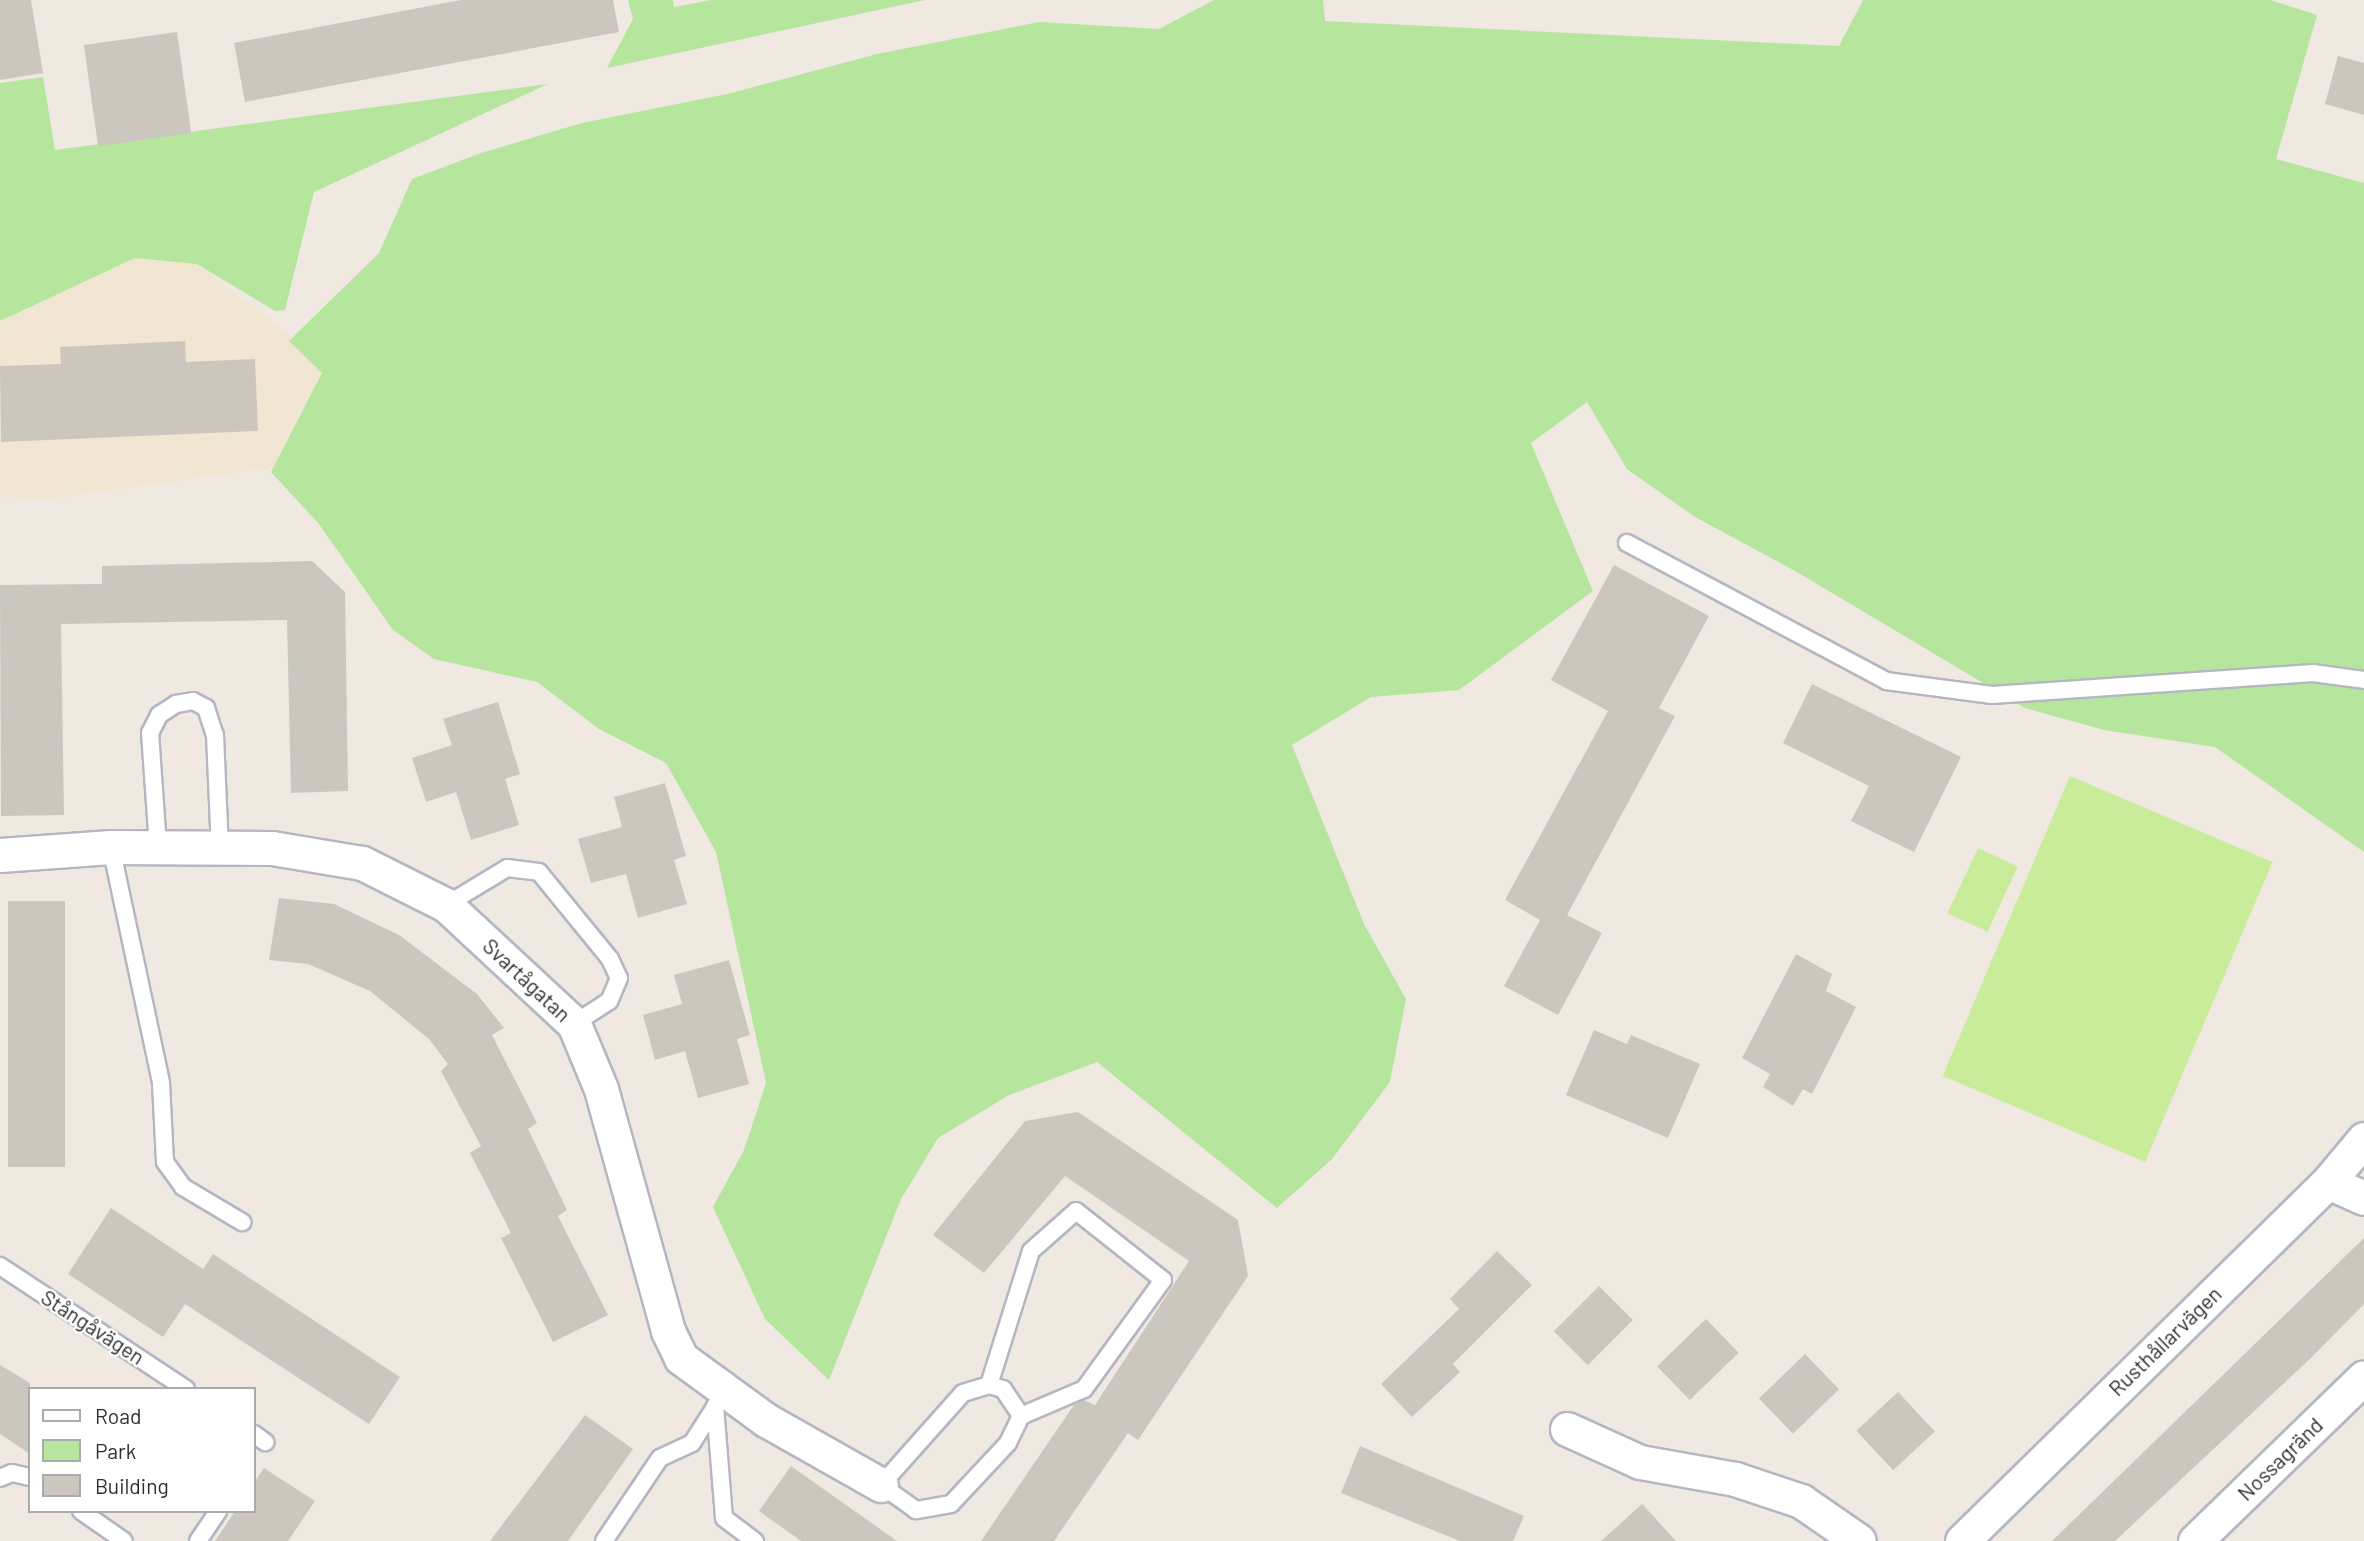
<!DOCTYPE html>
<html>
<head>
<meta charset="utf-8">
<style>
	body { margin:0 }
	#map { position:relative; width:2364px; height:1541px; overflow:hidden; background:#efe9e1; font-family:Barlow,sans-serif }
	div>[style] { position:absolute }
	.education>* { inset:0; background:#f0e6d1 }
	.green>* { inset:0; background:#b6e59e }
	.pitch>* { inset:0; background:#c9ec9a; transform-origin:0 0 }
	.building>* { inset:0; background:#cbc7bf; transform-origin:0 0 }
	.roads { filter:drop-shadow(2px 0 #b4b7c1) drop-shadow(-2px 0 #b4b7c1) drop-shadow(0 2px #b4b7c1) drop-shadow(0 -2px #b4b7c1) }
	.lane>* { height:16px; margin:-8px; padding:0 8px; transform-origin:8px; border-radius:8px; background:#fff }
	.street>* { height:33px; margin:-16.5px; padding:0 16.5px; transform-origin:16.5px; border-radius:16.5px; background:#fff }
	span { translate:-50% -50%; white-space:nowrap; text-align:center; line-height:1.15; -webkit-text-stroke:5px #fff; paint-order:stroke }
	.street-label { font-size:21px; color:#2e2e2e }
	.legend { position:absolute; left:28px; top:1387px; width:228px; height:126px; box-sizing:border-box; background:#fff; border:2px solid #ababab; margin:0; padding:9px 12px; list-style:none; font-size:21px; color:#2e2e2e }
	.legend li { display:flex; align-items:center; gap:14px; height:35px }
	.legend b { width:35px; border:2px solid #ababab }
</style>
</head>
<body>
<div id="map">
	<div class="education">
		<div style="clip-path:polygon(135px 258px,197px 264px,288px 333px,338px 387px,304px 463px,39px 500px,0 496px,0 321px)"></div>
	</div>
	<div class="green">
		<div style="clip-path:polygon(628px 0,673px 0,674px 7px,711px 0,925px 0,607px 68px,633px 19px)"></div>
		<div style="clip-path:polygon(1214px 0,1323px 0,1325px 21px,1839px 46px,1863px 0,2270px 0,2317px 15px,2276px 159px,2364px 183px,2364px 852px,2215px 747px,2104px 730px,2025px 708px,1797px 572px,1695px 517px,1627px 469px,1587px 402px,1531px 443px,1593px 591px,1459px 690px,1371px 697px,1292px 745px,1364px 924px,1406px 999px,1390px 1082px,1332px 1159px,1277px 1208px,1097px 1062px,1009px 1095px,938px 1138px,901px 1199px,829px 1380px,765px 1319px,713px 1207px,744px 1150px,766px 1083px,716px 852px,666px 763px,599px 729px,537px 682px,434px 659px,393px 630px,319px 524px,271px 472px,322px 373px,289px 341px,379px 253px,412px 179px,481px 153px,582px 123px,727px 94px,877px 54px,1039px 22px,1159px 29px)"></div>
		<div style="clip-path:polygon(43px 77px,55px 150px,548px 84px,314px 192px,285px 310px,275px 311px,197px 264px,135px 258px,0 321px,0 83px)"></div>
	</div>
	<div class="pitch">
		<div style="left:2070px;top:776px;width:220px;height:326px;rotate:23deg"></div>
		<div style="left:1978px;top:848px;width:44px;height:72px;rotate:25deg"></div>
	</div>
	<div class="building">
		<div style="clip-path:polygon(0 0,31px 0,43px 73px,0 80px)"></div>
		<div style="clip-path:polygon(461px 0,613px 0,619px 32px,245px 102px,234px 43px)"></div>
		<div style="left:177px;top:32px;width:102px;height:94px;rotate:82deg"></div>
		<div style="clip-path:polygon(2338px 56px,2364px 63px,2364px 115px,2325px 104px)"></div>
		<div style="clip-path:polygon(185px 341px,186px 362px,255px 359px,258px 431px,1px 442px,0 366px,61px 364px,60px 347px)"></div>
		<div style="clip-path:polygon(312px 561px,345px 592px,348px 791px,291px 793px,287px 620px,61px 624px,64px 815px,1px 816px,0 585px,102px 584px,102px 566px)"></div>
		<div style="clip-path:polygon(1614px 565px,1709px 616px,1659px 708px,1675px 716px,1567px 915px,1602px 933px,1558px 1015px,1504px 986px,1540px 920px,1505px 900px,1608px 711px,1551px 680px)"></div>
		<div style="clip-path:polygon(1812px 684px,1961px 757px,1914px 852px,1851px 821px,1869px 786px,1783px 743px)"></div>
		<div style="clip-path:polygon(498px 702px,520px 774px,505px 779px,519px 825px,471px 840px,456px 792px,426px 802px,412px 758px,452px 745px,443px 719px)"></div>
		<div style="clip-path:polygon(665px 783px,686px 856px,674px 860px,687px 904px,638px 918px,626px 874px,591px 883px,578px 839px,622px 827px,614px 797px)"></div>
		<div style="clip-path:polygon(279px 898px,334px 904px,399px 935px,477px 994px,504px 1028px,492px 1035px,537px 1123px,528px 1129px,567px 1210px,558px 1216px,608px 1315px,553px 1342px,501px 1238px,511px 1233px,470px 1153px,481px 1146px,441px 1071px,448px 1064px,429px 1039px,370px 991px,308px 964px,269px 960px)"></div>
		<div style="left:8px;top:901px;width:57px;height:266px"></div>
		<div style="clip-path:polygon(1796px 954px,1832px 974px,1826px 991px,1856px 1007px,1812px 1094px,1803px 1089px,1793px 1106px,1763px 1087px,1770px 1074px,1742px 1058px)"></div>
		<div style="clip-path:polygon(729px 960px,750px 1035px,737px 1039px,749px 1084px,698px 1098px,685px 1051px,655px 1060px,643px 1015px,682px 1004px,674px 975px)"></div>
		<div style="clip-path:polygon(1594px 1030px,1627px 1044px,1631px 1035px,1700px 1064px,1668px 1138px,1566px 1095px)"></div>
		<div style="clip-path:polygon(1078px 1112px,1238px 1220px,1248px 1276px,1138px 1440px,1128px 1433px,1054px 1541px,981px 1541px,1074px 1405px,1084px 1400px,1095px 1405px,1189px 1261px,1065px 1176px,984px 1273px,933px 1235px,1025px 1121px)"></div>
		<div style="clip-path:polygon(111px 1208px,203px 1269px,213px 1254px,400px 1377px,369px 1424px,185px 1304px,163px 1337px,68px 1274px)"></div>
		<div style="clip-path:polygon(2364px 1238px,2364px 1304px,2311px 1358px,2115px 1541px,2052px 1541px)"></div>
		<div style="clip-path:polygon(1497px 1251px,1532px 1285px,1453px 1364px,1460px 1372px,1412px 1417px,1381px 1384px,1459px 1309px,1450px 1299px)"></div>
		<div style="left:1599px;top:1286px;width:48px;height:64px;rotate:45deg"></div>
		<div style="left:1706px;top:1319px;width:47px;height:68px;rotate:46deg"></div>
		<div style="left:1805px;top:1354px;width:49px;height:64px;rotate:46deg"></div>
		<div style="clip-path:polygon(0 1365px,30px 1383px,30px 1454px,0 1434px)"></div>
		<div style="left:1898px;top:1392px;width:54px;height:57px;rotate:47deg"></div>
		<div style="clip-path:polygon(585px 1415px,633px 1449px,568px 1541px,490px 1541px)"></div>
		<div style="clip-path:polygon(1360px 1446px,1524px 1516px,1513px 1541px,1460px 1541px,1341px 1493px)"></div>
		<div style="clip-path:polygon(791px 1466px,897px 1541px,801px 1541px,759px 1511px)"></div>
		<div style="clip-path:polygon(264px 1468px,315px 1501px,288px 1541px,215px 1541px,235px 1511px,254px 1511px,254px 1483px)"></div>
		<div style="clip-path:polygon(1642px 1504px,1676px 1541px,1601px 1541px)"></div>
	</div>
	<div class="roads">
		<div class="lane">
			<div style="left:1627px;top:543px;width:293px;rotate:28deg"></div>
			<div style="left:1886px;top:681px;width:107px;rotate:7.5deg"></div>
			<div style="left:1992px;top:695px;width:322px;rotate:-3.9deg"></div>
			<div style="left:2313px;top:673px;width:51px;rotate:7.8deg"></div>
			<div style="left:111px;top:847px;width:241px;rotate:78deg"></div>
			<div style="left:161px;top:1083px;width:79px;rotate:87.1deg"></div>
			<div style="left:165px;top:1162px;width:31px;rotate:54deg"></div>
			<div style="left:183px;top:1187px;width:69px;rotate:30.7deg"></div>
			<div style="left:158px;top:847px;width:114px;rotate:-94deg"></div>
			<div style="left:150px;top:733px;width:20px;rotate:-63deg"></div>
			<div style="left:159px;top:715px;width:20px;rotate:-33deg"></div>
			<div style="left:176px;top:704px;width:17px;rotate:-10deg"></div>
			<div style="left:193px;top:701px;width:15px;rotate:28deg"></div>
			<div style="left:206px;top:708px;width:28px;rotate:72deg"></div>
			<div style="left:215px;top:735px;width:113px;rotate:87.5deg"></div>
			<div style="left:446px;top:905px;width:71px;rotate:-31.2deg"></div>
			<div style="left:507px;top:868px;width:32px;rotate:7deg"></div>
			<div style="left:539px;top:872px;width:112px;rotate:50.8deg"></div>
			<div style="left:610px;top:959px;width:21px;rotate:65deg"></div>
			<div style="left:619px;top:978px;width:25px;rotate:113deg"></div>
			<div style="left:609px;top:1001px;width:42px;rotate:146.7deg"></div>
			<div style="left:0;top:1266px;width:223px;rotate:33.5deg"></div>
			<div style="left:989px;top:1385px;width:140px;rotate:-72.6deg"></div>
			<div style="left:1031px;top:1251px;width:60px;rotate:-41.6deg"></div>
			<div style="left:1076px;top:1211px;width:111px;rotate:38.4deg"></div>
			<div style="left:1163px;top:1280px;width:135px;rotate:125.9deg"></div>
			<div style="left:1084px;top:1389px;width:69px;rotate:156.8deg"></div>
			<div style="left:989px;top:1385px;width:15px;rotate:16deg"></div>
			<div style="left:1003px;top:1389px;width:32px;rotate:56deg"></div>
			<div style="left:1021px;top:1416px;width:30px;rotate:116deg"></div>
			<div style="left:1008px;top:1443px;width:83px;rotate:133.1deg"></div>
			<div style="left:951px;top:1504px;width:36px;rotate:170deg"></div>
			<div style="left:916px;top:1510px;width:43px;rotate:-144.5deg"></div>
			<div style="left:881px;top:1485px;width:123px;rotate:-48.3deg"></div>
			<div style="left:963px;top:1393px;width:27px;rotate:-17deg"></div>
			<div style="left:715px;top:1406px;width:112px;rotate:85.4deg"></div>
			<div style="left:724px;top:1518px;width:39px;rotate:37deg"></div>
			<div style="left:254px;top:1434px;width:14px;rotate:36deg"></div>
			<div style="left:0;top:1478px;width:13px;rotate:-23deg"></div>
			<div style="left:12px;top:1473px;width:18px;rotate:13deg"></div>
			<div style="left:81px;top:1511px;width:52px;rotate:34.9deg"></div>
			<div style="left:198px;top:1541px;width:36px;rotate:-56deg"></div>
			<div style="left:604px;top:1541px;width:100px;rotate:-56deg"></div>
			<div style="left:660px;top:1458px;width:35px;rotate:-25deg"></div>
			<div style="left:692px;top:1443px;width:43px;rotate:-57.4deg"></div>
		</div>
		<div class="street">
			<div style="left:0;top:855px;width:111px;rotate:-4.1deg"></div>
			<div style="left:111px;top:847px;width:161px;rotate:0.4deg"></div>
			<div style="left:272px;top:848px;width:91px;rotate:9.5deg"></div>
			<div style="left:362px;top:863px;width:94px;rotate:26.6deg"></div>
			<div style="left:446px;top:905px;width:175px;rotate:42.9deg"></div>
			<div style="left:574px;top:1024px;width:70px;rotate:67.4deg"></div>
			<div style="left:601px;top:1089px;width:251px;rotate:74.5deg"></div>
			<div style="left:668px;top:1331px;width:30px;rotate:64deg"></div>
			<div style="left:681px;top:1358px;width:105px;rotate:36.1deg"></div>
			<div style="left:766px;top:1420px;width:132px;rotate:29.5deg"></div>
			<div style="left:2328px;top:1182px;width:39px;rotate:24deg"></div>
			<div style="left:1567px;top:1429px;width:80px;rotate:24.3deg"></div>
			<div style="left:1640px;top:1462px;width:97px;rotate:10.1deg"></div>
			<div style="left:1735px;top:1479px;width:70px;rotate:18.4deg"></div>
			<div style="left:1801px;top:1501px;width:70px;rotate:34.6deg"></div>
			<div style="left:1962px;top:1541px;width:513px;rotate:-44.45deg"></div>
			<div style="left:2328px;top:1182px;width:56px;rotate:-50.1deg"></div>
			<div style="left:2195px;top:1541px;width:235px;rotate:-44.1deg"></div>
		</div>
	</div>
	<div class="street-label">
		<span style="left:527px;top:980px;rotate:43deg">Svartågatan</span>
		<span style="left:93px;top:1327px;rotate:33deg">Stångåvägen</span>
		<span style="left:2165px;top:1341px;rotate:-44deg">Rusthållarvägen</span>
		<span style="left:2280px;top:1459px;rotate:-44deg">Nossagränd</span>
	</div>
	<ul class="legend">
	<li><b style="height:9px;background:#fff"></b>Road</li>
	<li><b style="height:19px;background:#b6e59e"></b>Park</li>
	<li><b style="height:19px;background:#cbc7bf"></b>Building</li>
	</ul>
</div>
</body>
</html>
